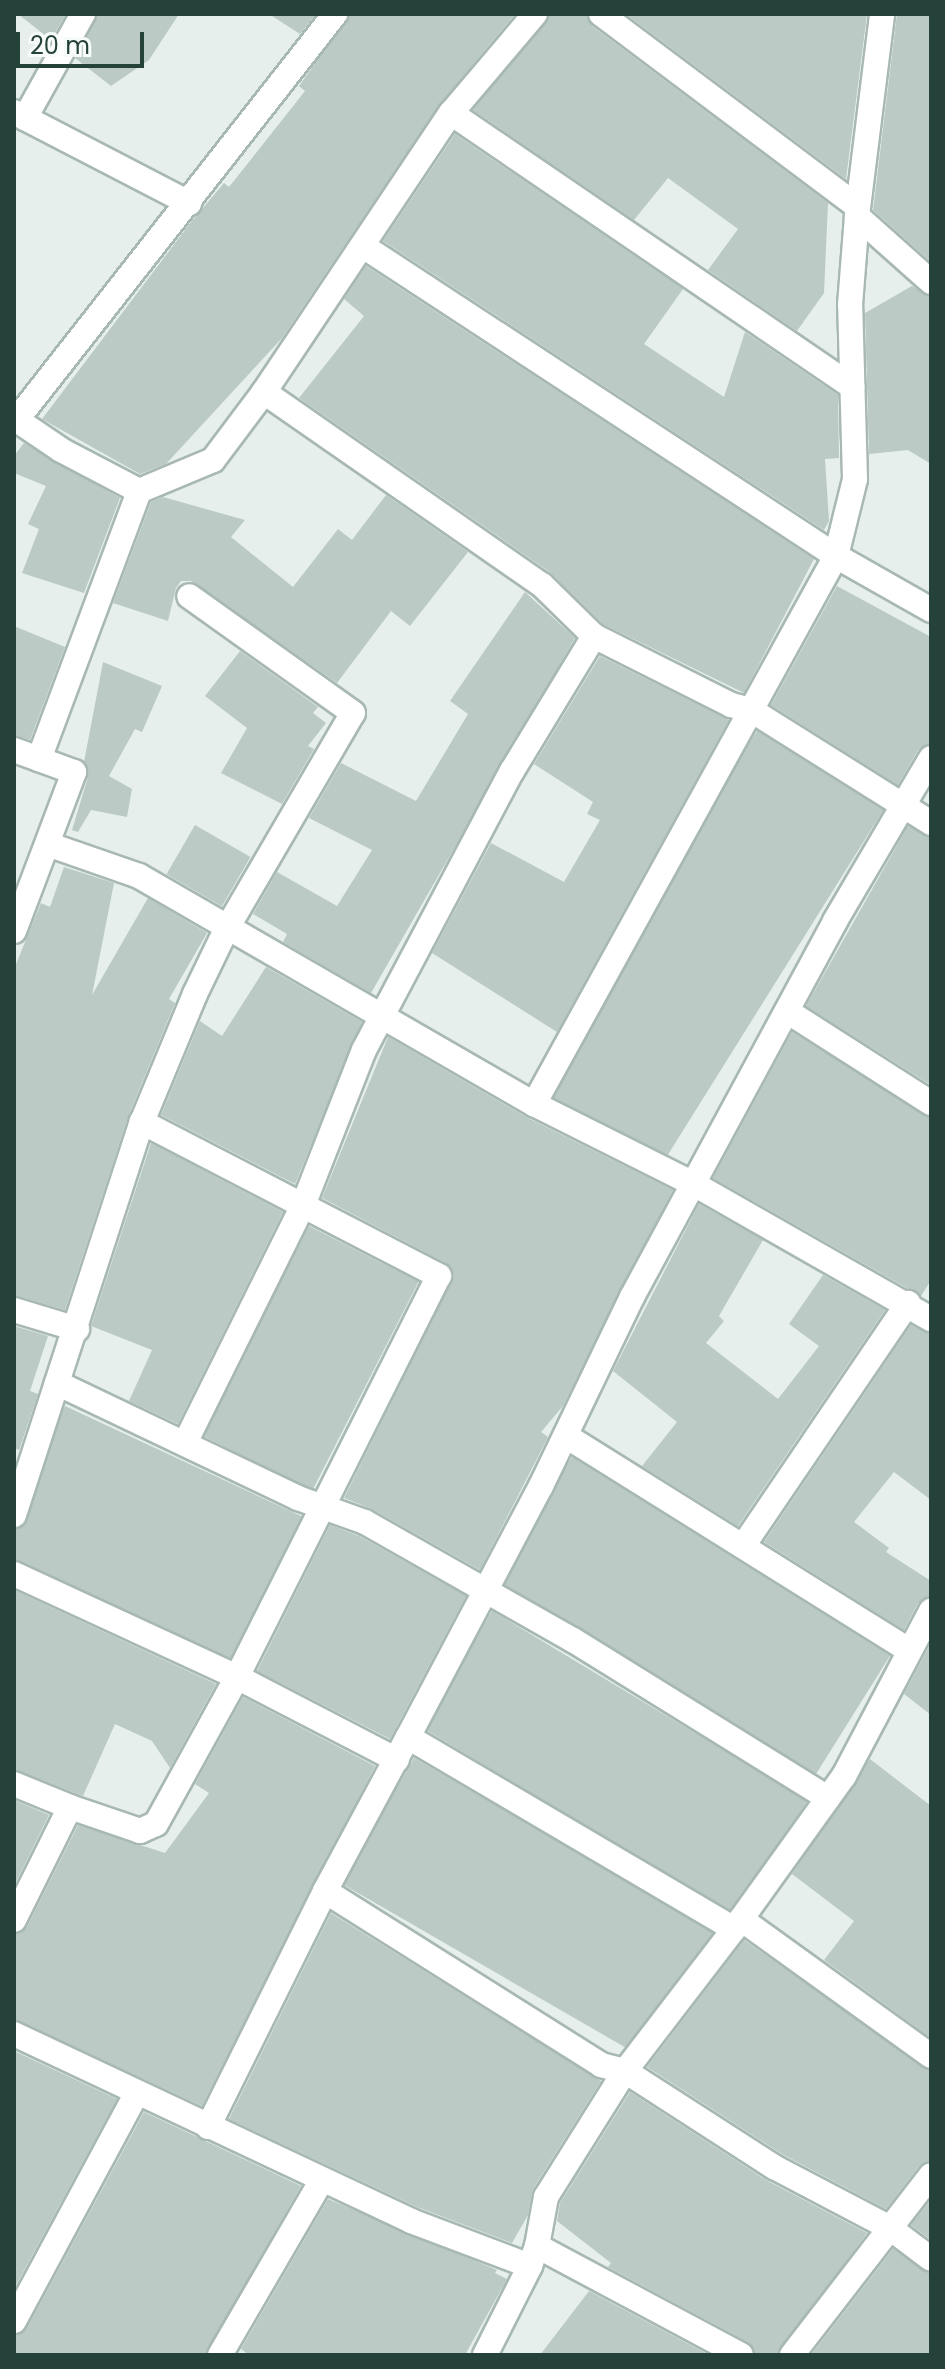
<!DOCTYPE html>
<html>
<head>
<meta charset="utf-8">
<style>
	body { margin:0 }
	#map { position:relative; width:945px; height:2369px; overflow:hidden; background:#e6efeb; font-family:Poppins,sans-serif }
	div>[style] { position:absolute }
	.building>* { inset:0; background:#bbcac4; transform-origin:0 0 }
	.roads { filter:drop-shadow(2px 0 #a8b8b2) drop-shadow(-2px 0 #a8b8b2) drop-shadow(0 2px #a8b8b2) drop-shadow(0 -2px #a8b8b2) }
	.minor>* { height:24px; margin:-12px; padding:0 12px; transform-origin:12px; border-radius:12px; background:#fff }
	span { translate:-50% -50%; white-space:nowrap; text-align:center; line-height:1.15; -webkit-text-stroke:6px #f7fbf9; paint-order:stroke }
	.frame { position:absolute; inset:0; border:16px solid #24423a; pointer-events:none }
	.scale { position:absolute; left:16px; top:32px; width:128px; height:36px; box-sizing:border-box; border:4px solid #24423a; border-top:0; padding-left:10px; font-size:24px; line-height:28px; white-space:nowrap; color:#24423a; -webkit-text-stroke:6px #f7fbf9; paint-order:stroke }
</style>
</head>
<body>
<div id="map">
	<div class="building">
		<div style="clip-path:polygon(18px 14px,66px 14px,51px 40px)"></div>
		<div style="clip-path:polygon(98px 14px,179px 14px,149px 60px,111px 86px,75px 58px)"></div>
		<div style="clip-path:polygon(269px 14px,316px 14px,300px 34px)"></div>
		<div style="clip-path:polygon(350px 14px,515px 14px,439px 105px,282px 338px,166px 464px,140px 474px,42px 419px,191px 222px,224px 183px,229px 187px,305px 91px,299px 86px)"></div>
		<div style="clip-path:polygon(550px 14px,586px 14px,592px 26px,828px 203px,824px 293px,797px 331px,708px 270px,738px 229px,668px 178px,634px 220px,473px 110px)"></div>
		<div style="clip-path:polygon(626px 14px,867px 14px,846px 179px)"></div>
		<div style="clip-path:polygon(897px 14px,931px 14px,931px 262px,873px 210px)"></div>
		<div style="clip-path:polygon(455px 134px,683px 289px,644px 344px,724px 397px,745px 332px,838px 395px,839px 458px,825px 459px,829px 521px,824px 530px,383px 241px)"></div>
		<div style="clip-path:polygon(366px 266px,814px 559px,744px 693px,603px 624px,551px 573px,299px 398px,364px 316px,344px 299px)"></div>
		<div style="clip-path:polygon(912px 286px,931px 297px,931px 464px,908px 450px,869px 454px,865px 313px)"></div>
		<div style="clip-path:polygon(24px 443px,120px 498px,84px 593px,22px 573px,39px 529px,28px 524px,46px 486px,14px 473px,14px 456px)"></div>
		<div style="clip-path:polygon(386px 495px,468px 552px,410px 626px,391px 611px,337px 683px,191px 581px,181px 581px,176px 588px,168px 621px,113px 603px,151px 502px,163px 497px,245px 520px,231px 537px,293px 587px,338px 529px,352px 540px)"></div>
		<div style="clip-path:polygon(837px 586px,931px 637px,931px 743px,918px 750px,898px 785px,771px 705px)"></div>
		<div style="clip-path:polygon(525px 592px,575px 638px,371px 993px,283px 942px,287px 934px,253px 914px,277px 872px,337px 906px,372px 850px,309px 818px,341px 763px,416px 801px,468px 714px,450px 701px)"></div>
		<div style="clip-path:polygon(14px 626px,65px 647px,30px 740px,14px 735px)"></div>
		<div style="clip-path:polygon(240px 651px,318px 707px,313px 713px,326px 723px,308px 746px,314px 749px,282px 804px,221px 773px,247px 728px,205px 696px)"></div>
		<div style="clip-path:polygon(600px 656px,729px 720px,557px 1032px,432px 953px,491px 843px,564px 882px,600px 820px,587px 814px,593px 802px,534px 764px)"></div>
		<div style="clip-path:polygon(103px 662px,162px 686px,142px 732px,135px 729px,109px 776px,132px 789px,127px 817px,91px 810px,78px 832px,72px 830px,88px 777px,84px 762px)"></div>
		<div style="left:757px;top:731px;width:149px;height:419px;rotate:32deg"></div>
		<div style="left:195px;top:825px;width:64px;height:57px;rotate:30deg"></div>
		<div style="clip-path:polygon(908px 826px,931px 838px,931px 1085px,806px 1006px)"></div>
		<div style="clip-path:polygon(64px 867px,114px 883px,92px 995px,148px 898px,207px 933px,169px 999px,175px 1003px,128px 1117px,65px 1310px,14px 1295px,14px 969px,41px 903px,50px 907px)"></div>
		<div style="clip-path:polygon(266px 967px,362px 1022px,295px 1184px,161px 1115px,200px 1021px,222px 1036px)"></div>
		<div style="clip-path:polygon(792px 1032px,931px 1118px,931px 1280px,921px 1296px,713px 1178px)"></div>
		<div style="clip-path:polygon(388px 1037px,526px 1117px,673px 1190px,563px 1406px,541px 1432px,548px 1437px,480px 1570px,372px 1509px,344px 1498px,454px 1276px,446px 1263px,322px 1198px)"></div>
		<div style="clip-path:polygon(151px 1143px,283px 1212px,178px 1424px,129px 1401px,152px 1350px,91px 1326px)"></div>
		<div style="clip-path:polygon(699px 1204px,763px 1240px,719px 1316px,724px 1321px,706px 1343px,778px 1399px,819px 1346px,789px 1324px,823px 1275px,885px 1310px,738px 1526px,642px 1466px,677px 1422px,613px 1371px)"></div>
		<div style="left:309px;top:1226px;width:123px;height:235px;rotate:27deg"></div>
		<div style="clip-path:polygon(911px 1325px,931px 1335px,931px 1500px,894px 1472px,854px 1522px,889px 1548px,886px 1552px,931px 1581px,931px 1596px,918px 1603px,904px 1630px,764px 1542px)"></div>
		<div style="clip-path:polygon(14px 1326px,48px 1336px,30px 1391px,38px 1394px,19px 1450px,14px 1448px)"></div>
		<div style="left:65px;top:1406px;width:261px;height:160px;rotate:25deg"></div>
		<div style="left:572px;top:1457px;width:375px;height:144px;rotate:32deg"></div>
		<div style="clip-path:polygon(330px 1525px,359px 1536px,466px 1596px,390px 1739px,257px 1671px)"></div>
		<div style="clip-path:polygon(16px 1591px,216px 1684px,170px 1768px,152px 1741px,115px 1724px,83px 1796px,14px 1769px)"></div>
		<div style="left:492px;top:1611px;width:368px;height:136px;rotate:31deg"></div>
		<div style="clip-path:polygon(931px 1643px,931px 1715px,904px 1694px)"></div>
		<div style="clip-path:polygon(243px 1697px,375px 1766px,202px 2106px,14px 2019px,14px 1935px,27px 1927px,78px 1825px,165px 1853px,209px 1793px,195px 1784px)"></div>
		<div style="left:414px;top:1758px;width:346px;height:145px;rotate:30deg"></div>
		<div style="clip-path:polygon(870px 1759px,931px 1806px,931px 2038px,824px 1960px,854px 1921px,792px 1874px)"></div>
		<div style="clip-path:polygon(14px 1800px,49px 1815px,14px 1886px)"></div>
		<div style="clip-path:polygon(331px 1913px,601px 2081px,533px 2189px,528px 2215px,512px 2243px,417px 2207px,229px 2119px)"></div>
		<div style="clip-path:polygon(744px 1940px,931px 2071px,931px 2160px,919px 2166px,886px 2209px,782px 2154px,647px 2067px)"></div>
		<div style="clip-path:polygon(14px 2051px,117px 2099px,14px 2289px)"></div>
		<div style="clip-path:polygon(630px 2092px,766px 2180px,867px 2233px,777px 2355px,756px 2355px,748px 2342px,608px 2267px,611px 2263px,557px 2221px,560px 2203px)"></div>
		<div style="clip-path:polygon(144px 2112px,301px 2186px,205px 2355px,14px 2355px,14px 2336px,27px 2328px)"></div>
		<div style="clip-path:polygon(328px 2199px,497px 2270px,495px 2273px,507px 2279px,465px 2355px,249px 2355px,241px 2349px)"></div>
		<div style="clip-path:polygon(931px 2200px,931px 2240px,911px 2225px)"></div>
		<div style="clip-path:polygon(893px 2249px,931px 2274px,931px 2355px,811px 2355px)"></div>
		<div style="clip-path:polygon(589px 2291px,709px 2355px,540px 2355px)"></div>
	</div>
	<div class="roads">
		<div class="minor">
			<div style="left:601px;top:14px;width:320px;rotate:36.9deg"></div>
			<div style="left:14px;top:112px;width:13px;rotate:29deg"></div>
			<div style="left:25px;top:118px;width:119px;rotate:-60.9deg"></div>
			<div style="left:451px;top:113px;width:486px;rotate:34.3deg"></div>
			<div style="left:25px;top:118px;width:185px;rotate:27.4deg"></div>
			<div style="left:857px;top:216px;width:204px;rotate:-82.9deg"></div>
			<div style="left:363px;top:246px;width:566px;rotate:33.24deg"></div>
			<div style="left:836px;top:556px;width:79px;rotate:-76.1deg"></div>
			<div style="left:855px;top:479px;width:174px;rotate:-91.6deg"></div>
			<div style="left:850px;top:305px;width:89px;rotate:-85.5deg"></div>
			<div style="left:857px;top:216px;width:99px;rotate:41.7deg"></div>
			<div style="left:264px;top:392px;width:336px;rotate:-56.2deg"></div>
			<div style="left:451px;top:113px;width:130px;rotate:-49.7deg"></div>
			<div style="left:14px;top:418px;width:57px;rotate:34.2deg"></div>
			<div style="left:61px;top:450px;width:88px;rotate:27.7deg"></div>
			<div style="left:139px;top:491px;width:80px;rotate:-22.7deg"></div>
			<div style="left:213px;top:460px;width:85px;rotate:-53.1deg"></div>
			<div style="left:264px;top:392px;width:338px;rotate:34.8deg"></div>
			<div style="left:542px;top:585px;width:73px;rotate:44.4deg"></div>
			<div style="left:18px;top:418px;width:514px;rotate:-51.88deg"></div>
			<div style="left:931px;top:610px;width:109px;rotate:-150.4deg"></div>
			<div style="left:836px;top:556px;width:626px;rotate:118.86deg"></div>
			<div style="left:534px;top:1104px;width:179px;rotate:26.6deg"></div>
			<div style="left:694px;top:1184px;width:273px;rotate:29.7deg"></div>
			<div style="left:14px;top:750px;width:27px;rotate:20deg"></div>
			<div style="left:50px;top:845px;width:94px;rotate:19.2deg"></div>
			<div style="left:139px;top:876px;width:456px;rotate:30deg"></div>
			<div style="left:14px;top:931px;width:170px;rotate:-69.3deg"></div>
			<div style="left:74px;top:772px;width:37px;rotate:-160deg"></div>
			<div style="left:39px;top:759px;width:286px;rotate:-69.5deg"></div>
			<div style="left:787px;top:1011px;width:171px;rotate:32.6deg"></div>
			<div style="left:14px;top:1310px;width:66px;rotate:16.8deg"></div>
			<div style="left:57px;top:1383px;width:267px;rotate:25.5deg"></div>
			<div style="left:298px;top:1498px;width:71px;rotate:19.7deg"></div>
			<div style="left:365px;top:1522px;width:239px;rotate:29.6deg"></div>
			<div style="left:573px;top:1640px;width:300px;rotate:31.8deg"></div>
			<div style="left:566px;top:1436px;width:402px;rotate:32deg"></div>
			<div style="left:185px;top:1443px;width:268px;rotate:-63.6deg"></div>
			<div style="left:304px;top:1203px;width:164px;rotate:-68.6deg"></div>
			<div style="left:364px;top:1050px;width:316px;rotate:-62.1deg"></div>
			<div style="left:512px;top:771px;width:158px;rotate:-58.7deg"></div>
			<div style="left:594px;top:636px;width:153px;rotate:26.7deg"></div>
			<div style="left:731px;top:705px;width:21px;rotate:14deg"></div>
			<div style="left:751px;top:710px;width:213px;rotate:32.1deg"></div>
			<div style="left:14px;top:1515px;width:413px;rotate:-72deg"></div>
			<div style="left:142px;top:1122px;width:139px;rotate:-67.5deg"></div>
			<div style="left:195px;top:994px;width:71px;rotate:-64.2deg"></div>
			<div style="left:226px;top:930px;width:251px;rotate:-59.7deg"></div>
			<div style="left:353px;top:713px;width:201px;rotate:-144.5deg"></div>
			<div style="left:743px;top:1546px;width:294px;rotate:-55.8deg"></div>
			<div style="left:14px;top:1574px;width:246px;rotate:24.8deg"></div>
			<div style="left:237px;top:1677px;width:449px;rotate:-63.3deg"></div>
			<div style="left:439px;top:1276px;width:335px;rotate:-152.6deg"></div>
			<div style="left:408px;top:1737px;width:284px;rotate:-62.1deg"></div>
			<div style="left:541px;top:1486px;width:210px;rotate:-64.3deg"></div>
			<div style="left:632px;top:1297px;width:427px;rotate:-61.6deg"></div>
			<div style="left:835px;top:921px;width:189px;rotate:-59.5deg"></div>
			<div style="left:14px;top:1784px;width:61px;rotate:22.3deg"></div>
			<div style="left:70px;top:1807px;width:126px;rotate:116.4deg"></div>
			<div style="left:70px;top:1807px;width:74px;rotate:18.9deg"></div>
			<div style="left:140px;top:1831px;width:17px;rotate:-24deg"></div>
			<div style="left:156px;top:1824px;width:168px;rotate:-61.1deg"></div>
			<div style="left:237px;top:1677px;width:180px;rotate:27.4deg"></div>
			<div style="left:325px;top:1891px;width:175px;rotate:-61.7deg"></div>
			<div style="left:408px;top:1737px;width:378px;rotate:30.5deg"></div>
			<div style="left:734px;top:1929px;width:179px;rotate:127.5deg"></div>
			<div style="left:625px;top:2071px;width:149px;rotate:122.1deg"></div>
			<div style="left:546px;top:2197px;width:50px;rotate:100.4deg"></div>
			<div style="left:741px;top:1919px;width:234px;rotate:35.8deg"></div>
			<div style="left:734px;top:1929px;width:188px;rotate:-54.3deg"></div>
			<div style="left:844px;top:1776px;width:187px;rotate:-62.2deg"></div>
			<div style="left:14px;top:2034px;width:439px;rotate:25.2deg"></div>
			<div style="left:411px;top:2221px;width:127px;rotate:20.7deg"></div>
			<div style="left:530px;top:2266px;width:21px;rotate:-71deg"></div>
			<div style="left:537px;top:2246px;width:231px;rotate:28.1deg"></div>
			<div style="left:208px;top:2127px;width:263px;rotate:-63.6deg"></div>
			<div style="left:325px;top:1891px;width:326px;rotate:32.2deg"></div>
			<div style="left:601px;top:2065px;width:25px;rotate:14deg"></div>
			<div style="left:625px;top:2071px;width:177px;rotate:32.8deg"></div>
			<div style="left:774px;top:2167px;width:131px;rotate:27.7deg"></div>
			<div style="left:890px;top:2228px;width:51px;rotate:37.1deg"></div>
			<div style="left:14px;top:2321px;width:259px;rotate:-61.7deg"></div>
			<div style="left:220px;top:2355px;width:203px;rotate:-59.8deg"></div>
			<div style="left:485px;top:2355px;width:100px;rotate:-63.2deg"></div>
			<div style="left:792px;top:2355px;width:227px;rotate:-52.3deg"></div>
		</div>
	</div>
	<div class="frame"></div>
	<div class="scale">20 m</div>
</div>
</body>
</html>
